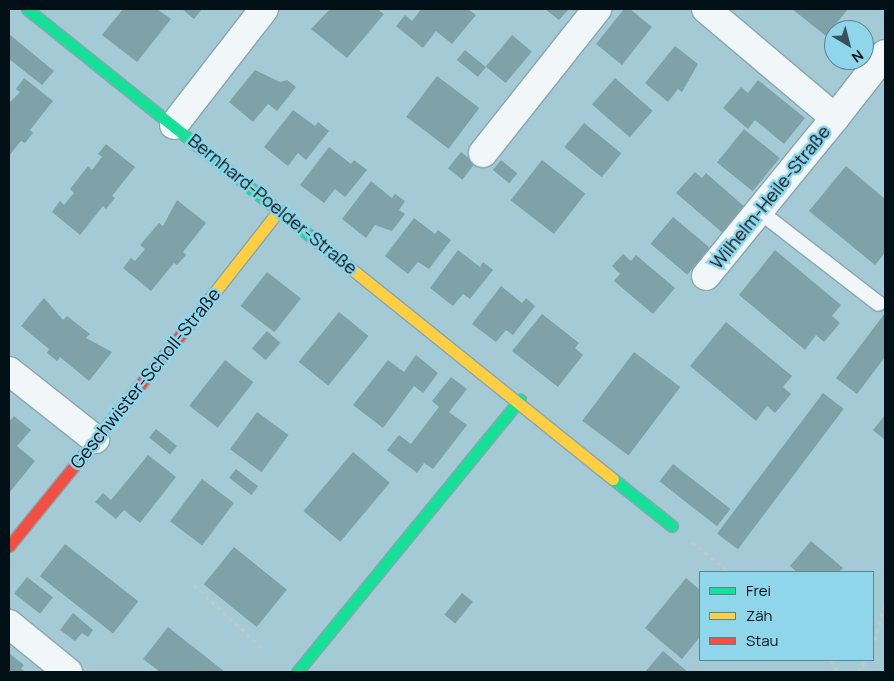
<!DOCTYPE html>
<html>
<head>
<meta charset="utf-8">
<style>
	body { margin:0 }
	#map { position:relative; width:894px; height:681px; overflow:hidden; background:#a4cad5; font-family:Manrope,sans-serif }
	div>[style] { position:absolute }
	.building>* { inset:0; background:#7ea2a8; transform-origin:0 0 }
	.path>* { height:3px; margin-top:-1.5px; transform-origin:0; background:repeating-linear-gradient(90deg,#bdc8cc 0 4px,transparent 0 8px) }
	.roads { filter:drop-shadow(1px 0 #88a7b0) drop-shadow(-1px 0 #88a7b0) drop-shadow(0 1px #88a7b0) drop-shadow(0 -1px #88a7b0) }
	.lane>* { height:15px; margin:-7.5px; padding:0 7.5px; transform-origin:7.5px; border-radius:7.5px; background:#f1f7f9 }
	.street>* { height:28px; margin:-14px; padding:0 14px; transform-origin:14px; border-radius:14px; background:#f1f7f9 }
	.fast>* { height:11px; margin:-5.5px; padding:0 5.5px; transform-origin:5.5px; border-radius:5.5px; background:#16e098 }
	.slow>* { height:11px; margin:-5.5px; padding:0 5.5px; transform-origin:5.5px; border-radius:5.5px; background:#ffcf43 }
	.jam>* { height:11px; margin:-5.5px; padding:0 5.5px; transform-origin:5.5px; border-radius:5.5px; background:#f24e42 }
	span { translate:-50% -50%; white-space:nowrap; text-align:center; line-height:1.15; -webkit-text-stroke:5px #8fd6ea; paint-order:stroke }
	.street-label { font-size:18px; color:#001016 }
	.frame { position:absolute; inset:0; border:10px solid #001016; pointer-events:none }
	.legend { position:absolute; left:699px; top:571px; width:175px; height:90px; box-sizing:border-box; background:#8fd6ea; border:1px solid #568795; margin:0; padding:6px 9px; list-style:none; font-size:15px; color:#001016 }
	.legend li { display:flex; align-items:center; gap:10px; height:25px }
	.legend b { width:25px; border:1px solid #568795 }
	.north { position:absolute; left:824px; top:20px; width:50px; height:50px; box-sizing:border-box; background:#8fd6ea; border:1px solid #568795; border-radius:50%; rotate:143deg; font-size:14px; font-weight:700; line-height:20px; text-align:center; color:#001016 }
	.north::after { content:''; display:block; margin:auto; width:18px; height:22px; background:#395159; clip-path:polygon(50% 0,100% 100%,50% 72%,0 100%) }
</style>
</head>
<body>
<div id="map">
	<div class="building">
		<div style="clip-path:polygon(123px 9px,157px 9px,171px 19px,137px 62px,102px 35px)"></div>
		<div style="clip-path:polygon(182px 9px,202px 9px,194px 19px)"></div>
		<div style="clip-path:polygon(330px 9px,377px 9px,384px 14px,347px 58px,311px 29px)"></div>
		<div style="clip-path:polygon(421px 9px,468px 9px,476px 15px,452px 44px,436px 31px,423px 48px,396px 26px,405px 15px,412px 21px)"></div>
		<div style="clip-path:polygon(545px 9px,569px 9px,559px 20px)"></div>
		<div style="clip-path:polygon(624px 9px,630px 9px,652px 27px,622px 65px,596px 44px)"></div>
		<div style="clip-path:polygon(792px 9px,848px 9px,826px 36px)"></div>
		<div style="clip-path:polygon(9px 34px,54px 71px,42px 85px,9px 59px)"></div>
		<div style="left:512px;top:35px;width:26px;height:41px;rotate:40deg"></div>
		<div style="clip-path:polygon(675px 46px,698px 64px,682px 92px,678px 89px,668px 102px,645px 83px)"></div>
		<div style="left:465px;top:50px;width:27px;height:13px;rotate:39deg"></div>
		<div style="clip-path:polygon(255px 70px,280px 82px,287px 80px,296px 87px,277px 111px,268px 104px,253px 122px,229px 102px)"></div>
		<div style="left:437px;top:76px;width:53px;height:51px;rotate:37deg"></div>
		<div style="clip-path:polygon(24px 78px,53px 101px,30px 130px,33px 133px,25px 143px,21px 141px,9px 156px,9px 103px,20px 92px,16px 89px)"></div>
		<div style="left:615px;top:78px;width:50px;height:35px;rotate:41deg"></div>
		<div style="clip-path:polygon(758px 80px,805px 118px,784px 144px,755px 120px,748px 129px,723px 108px,741px 87px,748px 93px)"></div>
		<div style="clip-path:polygon(293px 110px,315px 126px,318px 122px,329px 131px,306px 160px,298px 153px,288px 166px,264px 147px)"></div>
		<div style="left:584px;top:123px;width:48px;height:31px;rotate:39deg"></div>
		<div style="left:744px;top:129px;width:46px;height:43px;rotate:39deg"></div>
		<div style="clip-path:polygon(106px 144px,135px 167px,112px 196px,115px 198px,106px 209px,103px 206px,80px 235px,52px 212px,60px 201px,64px 205px,74px 193px,70px 189px,88px 166px,92px 170px,102px 157px,98px 154px)"></div>
		<div style="clip-path:polygon(329px 147px,351px 164px,354px 160px,367px 170px,345px 197px,335px 189px,324px 203px,300px 185px)"></div>
		<div style="left:461px;top:152px;width:18px;height:21px;rotate:38deg"></div>
		<div style="left:501px;top:160px;width:21px;height:13px;rotate:39deg"></div>
		<div style="left:542px;top:160px;width:55px;height:51px;rotate:38deg"></div>
		<div style="clip-path:polygon(846px 166px,885px 199px,885px 253px,875px 265px,809px 211px)"></div>
		<div style="clip-path:polygon(695px 172px,702px 178px,706px 173px,746px 208px,724px 234px,676px 193px)"></div>
		<div style="clip-path:polygon(371px 181px,392px 198px,395px 194px,405px 201px,399px 210px,405px 214px,392px 231px,375px 225px,366px 238px,342px 219px)"></div>
		<div style="clip-path:polygon(177px 200px,206px 223px,183px 252px,186px 255px,177px 265px,174px 263px,151px 291px,123px 268px,131px 258px,135px 261px,145px 249px,140px 245px,159px 223px,163px 226px)"></div>
		<div style="left:673px;top:217px;width:48px;height:35px;rotate:40deg"></div>
		<div style="clip-path:polygon(414px 218px,435px 234px,438px 230px,451px 240px,429px 269px,418px 262px,408px 274px,385px 256px)"></div>
		<div style="clip-path:polygon(458px 250px,480px 267px,483px 262px,493px 270px,470px 299px,463px 294px,453px 306px,430px 288px)"></div>
		<div style="clip-path:polygon(775px 250px,841px 305px,832px 316px,840px 323px,824px 342px,816px 335px,805px 350px,739px 295px)"></div>
		<div style="clip-path:polygon(623px 254px,631px 261px,636px 255px,675px 288px,653px 314px,614px 281px,620px 274px,612px 266px)"></div>
		<div style="left:267px;top:272px;width:43px;height:43px;rotate:38deg"></div>
		<div style="clip-path:polygon(501px 286px,522px 303px,526px 298px,535px 306px,513px 335px,506px 330px,496px 342px,472px 324px)"></div>
		<div style="clip-path:polygon(44px 298px,63px 320px,67px 316px,90px 334px,86px 338px,112px 352px,89px 381px,60px 357px,57px 361px,47px 353px,49px 349px,21px 326px)"></div>
		<div style="left:339px;top:312px;width:38px;height:64px;rotate:39deg"></div>
		<div style="clip-path:polygon(885px 313px,885px 357px,857px 394px,836px 378px)"></div>
		<div style="clip-path:polygon(542px 314px,579px 343px,575px 348px,583px 355px,558px 387px,512px 351px)"></div>
		<div style="clip-path:polygon(726px 322px,792px 376px,783px 387px,791px 394px,775px 413px,767px 406px,756px 421px,690px 366px)"></div>
		<div style="left:267px;top:331px;width:18px;height:23px;rotate:41deg"></div>
		<div style="left:634px;top:352px;width:58px;height:86px;rotate:37deg"></div>
		<div style="clip-path:polygon(416px 355px,438px 373px,423px 393px,414px 386px,383px 428px,353px 405px,388px 360px,404px 372px)"></div>
		<div style="left:225px;top:360px;width:36px;height:58px;rotate:38deg"></div>
		<div style="clip-path:polygon(451px 377px,467px 389px,449px 412px,467px 425px,433px 469px,424px 463px,417px 473px,387px 450px,399px 435px,411px 444px,439px 407px,432px 401px)"></div>
		<div style="left:823px;top:393px;width:26px;height:176px;rotate:37deg"></div>
		<div style="left:257px;top:412px;width:39px;height:46px;rotate:36deg"></div>
		<div style="clip-path:polygon(885px 415px,885px 440px,873px 430px)"></div>
		<div style="clip-path:polygon(14px 416px,31px 430px,17px 446px,35px 461px,9px 493px,9px 422px)"></div>
		<div style="left:156px;top:429px;width:27px;height:11px;rotate:39deg"></div>
		<div style="left:353px;top:452px;width:48px;height:77px;rotate:40deg"></div>
		<div style="clip-path:polygon(148px 455px,176px 477px,140px 523px,124px 510px,116px 519px,95px 502px,103px 493px,111px 500px)"></div>
		<div style="left:673px;top:464px;width:73px;height:22px;rotate:38deg"></div>
		<div style="left:236px;top:469px;width:28px;height:11px;rotate:38deg"></div>
		<div style="left:202px;top:479px;width:40px;height:53px;rotate:37deg"></div>
		<div style="clip-path:polygon(811px 541px,843px 568px,839px 572px,797px 572px,790px 566px)"></div>
		<div style="left:65px;top:544px;width:93px;height:41px;rotate:38deg"></div>
		<div style="left:234px;top:547px;width:68px;height:48px;rotate:39deg"></div>
		<div style="left:27px;top:577px;width:33px;height:21px;rotate:38deg"></div>
		<div style="clip-path:polygon(686px 578px,700px 590px,700px 637px,682px 659px,645px 628px)"></div>
		<div style="left:462px;top:593px;width:14px;height:28px;rotate:39deg"></div>
		<div style="clip-path:polygon(73px 613px,93px 630px,88px 637px,82px 633px,75px 641px,60px 630px)"></div>
		<div style="clip-path:polygon(168px 627px,225px 672px,160px 672px,143px 659px)"></div>
		<div style="clip-path:polygon(663px 651px,688px 672px,645px 672px)"></div>
		<div style="clip-path:polygon(10px 654px,24px 665px,21px 669px,26px 672px,9px 672px)"></div>
	</div>
	<div class="path">
		<div style="left:692px;top:542px;width:48px;rotate:39deg"></div>
		<div style="left:194px;top:585px;width:93px;rotate:42.8deg"></div>
		<div style="left:873px;top:648px;width:47px;rotate:-75.1deg"></div>
		<div style="left:831px;top:660px;width:14px;rotate:60deg"></div>
		<div style="left:858px;top:672px;width:14px;rotate:-56deg"></div>
	</div>
	<div class="roads">
		<div class="lane">
			<div style="left:759px;top:211px;width:150px;rotate:37.7deg"></div>
		</div>
		<div class="street">
			<div style="left:706px;top:9px;width:169px;rotate:40.2deg"></div>
			<div style="left:835px;top:118px;width:81px;rotate:-52deg"></div>
			<div style="left:174px;top:125px;width:147px;rotate:-52.2deg"></div>
			<div style="left:483px;top:153px;width:184px;rotate:-51.6deg"></div>
			<div style="left:706px;top:276px;width:204px;rotate:-50.8deg"></div>
			<div style="left:9px;top:371px;width:110px;rotate:38.3deg"></div>
			<div style="left:9px;top:624px;width:76px;rotate:39.1deg"></div>
		</div>
		<div class="fast">
			<div style="left:27px;top:9px;width:379px;rotate:38.7deg"></div>
			<div style="left:613px;top:479px;width:75px;rotate:38.5deg"></div>
			<div style="left:297px;top:672px;width:352px;rotate:-50.7deg"></div>
		</div>
		<div class="slow">
			<div style="left:323px;top:246px;width:372px;rotate:38.8deg"></div>
			<div style="left:196px;top:316px;width:135px;rotate:-51.9deg"></div>
		</div>
		<div class="jam">
			<div style="left:9px;top:546px;width:296px;rotate:-50.9deg"></div>
		</div>
	</div>
	<div class="street-label">
		<span style="left:770px;top:197px;rotate:-51deg">Wilhelm-Heile-Straße</span>
		<span style="left:273px;top:204px;rotate:39deg">Bernhard-Poelder-Straße</span>
		<span style="left:145px;top:378px;rotate:-51deg">Geschwister-Scholl-Straße</span>
	</div>
	<div class="frame"></div>
	<ul class="legend">
	<li><b style="height:6px;background:#16e098"></b>Frei</li>
	<li><b style="height:6px;background:#ffcf43"></b>Zäh</li>
	<li><b style="height:6px;background:#f24e42"></b>Stau</li>
	</ul>
	<div class="north">N</div>
</div>
</body>
</html>
